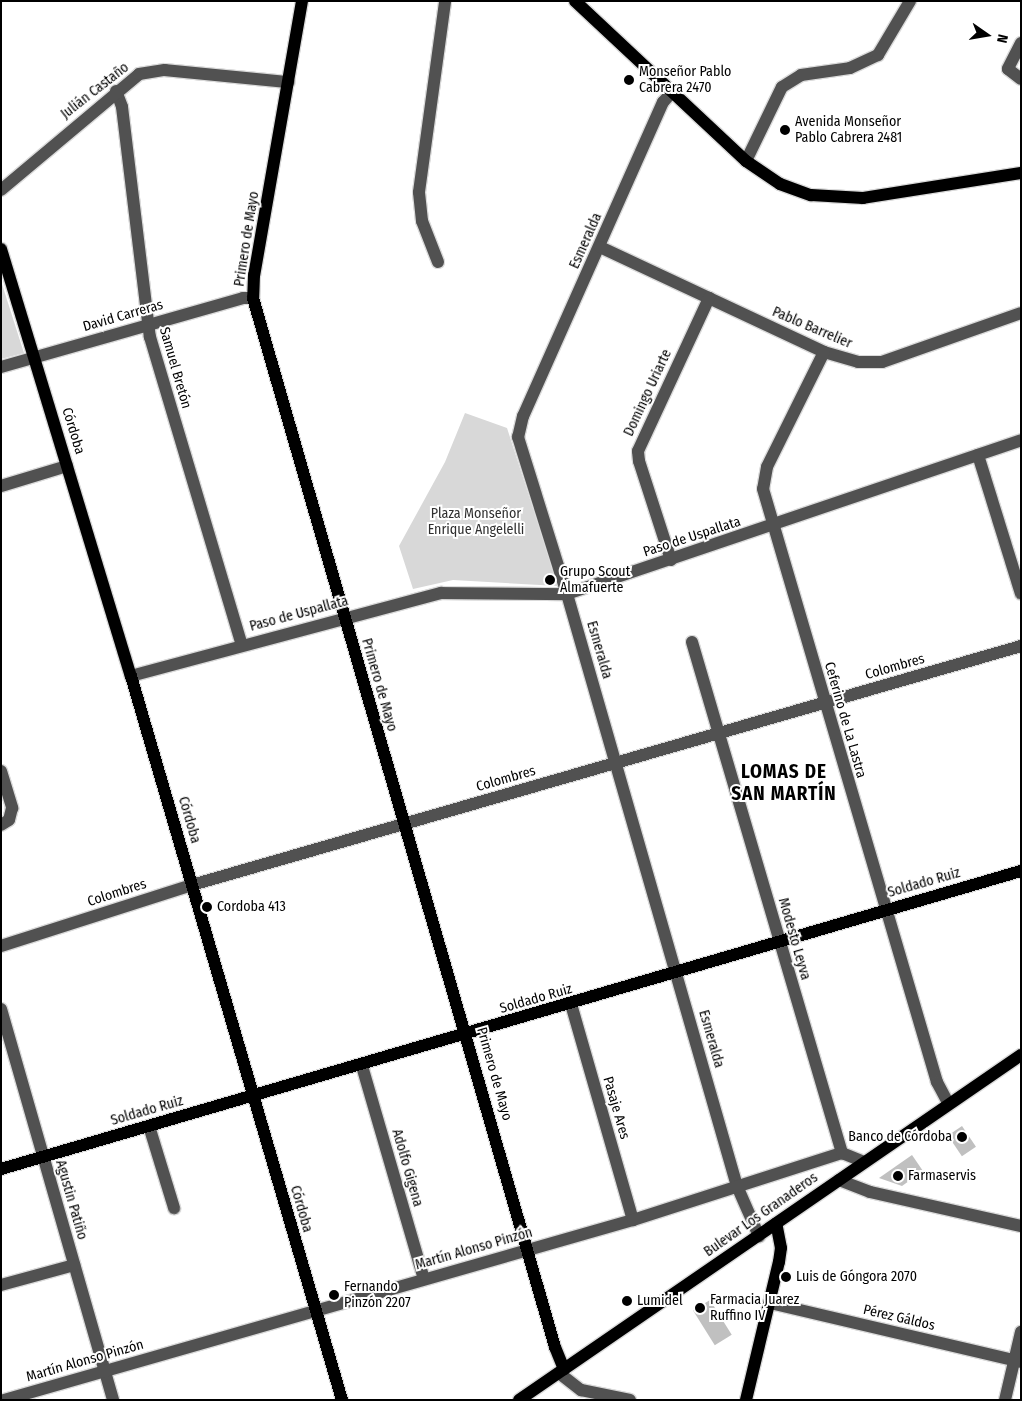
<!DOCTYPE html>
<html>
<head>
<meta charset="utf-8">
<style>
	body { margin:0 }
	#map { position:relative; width:1022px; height:1401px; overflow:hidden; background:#fff; font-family:"Fira Sans Condensed",sans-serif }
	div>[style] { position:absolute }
	.green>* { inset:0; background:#d8d8d8 }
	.building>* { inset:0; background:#c0c0c0; transform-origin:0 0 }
	.roads { filter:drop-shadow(1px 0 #dbdbdb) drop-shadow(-1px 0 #dbdbdb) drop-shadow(0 1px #dbdbdb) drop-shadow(0 -1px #dbdbdb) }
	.minor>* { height:12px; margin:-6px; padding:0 6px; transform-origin:6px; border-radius:6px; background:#515151 }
	.major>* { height:12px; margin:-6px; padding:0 6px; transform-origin:6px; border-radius:6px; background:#000 }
	.dots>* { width:14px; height:14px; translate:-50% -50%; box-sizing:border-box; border:2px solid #fff; border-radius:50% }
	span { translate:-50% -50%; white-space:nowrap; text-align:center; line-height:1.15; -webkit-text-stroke:4px #fff; paint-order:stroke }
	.poi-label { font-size:14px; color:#000 }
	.left { translate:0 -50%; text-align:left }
	.right { translate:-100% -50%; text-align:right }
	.street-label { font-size:14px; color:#000 }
	.park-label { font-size:14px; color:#2f2f2f }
	.district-label { font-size:19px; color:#000; font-weight:700; letter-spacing:1px }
	.frame { position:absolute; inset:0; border:2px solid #000; pointer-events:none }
	.north { position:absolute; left:962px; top:10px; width:50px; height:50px; -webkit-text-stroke:4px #fff; paint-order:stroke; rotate:103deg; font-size:14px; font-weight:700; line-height:20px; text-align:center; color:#000 }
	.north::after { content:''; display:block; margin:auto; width:18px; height:22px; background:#000; clip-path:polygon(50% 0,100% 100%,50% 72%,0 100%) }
</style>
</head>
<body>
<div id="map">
	<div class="green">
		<div style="clip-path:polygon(1px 281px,24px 353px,1px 359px)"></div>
		<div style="clip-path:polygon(465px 413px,507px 428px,558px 586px,453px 580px,413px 589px,399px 546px,445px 462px)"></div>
	</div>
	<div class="building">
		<div style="left:962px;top:1126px;width:25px;height:17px;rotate:56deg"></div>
		<div style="clip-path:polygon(912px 1155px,923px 1171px,902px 1186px,879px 1178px)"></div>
		<div style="left:710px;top:1300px;width:41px;height:20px;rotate:58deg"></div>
	</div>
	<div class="roads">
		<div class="minor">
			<div style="left:1021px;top:43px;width:29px;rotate:117deg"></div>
			<div style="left:1008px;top:69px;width:16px;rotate:38deg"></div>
			<div style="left:116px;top:91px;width:17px;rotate:69deg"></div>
			<div style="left:122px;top:107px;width:232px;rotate:83.1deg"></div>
			<div style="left:150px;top:337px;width:321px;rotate:73.4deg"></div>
			<div style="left:673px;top:91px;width:15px;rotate:132deg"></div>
			<div style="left:663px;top:102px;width:344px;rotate:114deg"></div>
			<div style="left:523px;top:416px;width:22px;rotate:103deg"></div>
			<div style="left:518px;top:437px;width:164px;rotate:72.7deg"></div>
			<div style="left:567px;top:594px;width:616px;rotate:73.98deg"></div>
			<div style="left:737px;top:1186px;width:55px;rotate:66.3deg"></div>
			<div style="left:746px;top:161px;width:82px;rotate:-64.1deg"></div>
			<div style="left:782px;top:87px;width:22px;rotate:-32deg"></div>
			<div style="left:801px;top:75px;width:49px;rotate:-8.1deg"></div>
			<div style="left:850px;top:68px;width:31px;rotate:-25deg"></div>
			<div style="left:878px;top:55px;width:63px;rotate:-59.3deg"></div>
			<div style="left:1px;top:190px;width:180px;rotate:-40deg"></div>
			<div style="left:139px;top:74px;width:26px;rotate:-9deg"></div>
			<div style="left:165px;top:70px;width:124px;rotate:5.6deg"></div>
			<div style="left:600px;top:247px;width:247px;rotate:25.1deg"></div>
			<div style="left:824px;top:352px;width:35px;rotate:16deg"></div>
			<div style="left:858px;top:362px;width:24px"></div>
			<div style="left:882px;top:362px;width:147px;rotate:-19.4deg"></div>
			<div style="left:438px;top:262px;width:44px;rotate:-111.3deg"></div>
			<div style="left:422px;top:221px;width:29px;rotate:-96deg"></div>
			<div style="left:419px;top:192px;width:193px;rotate:-82.2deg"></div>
			<div style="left:824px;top:352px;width:128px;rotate:116.4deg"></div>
			<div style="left:767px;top:467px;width:22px;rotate:100deg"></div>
			<div style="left:763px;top:489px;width:618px;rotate:73.65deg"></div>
			<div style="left:937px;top:1082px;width:24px;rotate:62deg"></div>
			<div style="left:1px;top:367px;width:252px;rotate:-15.9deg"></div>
			<div style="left:243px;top:298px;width:10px"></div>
			<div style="left:978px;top:455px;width:145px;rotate:72.8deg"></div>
			<div style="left:1px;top:486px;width:69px;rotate:-16.9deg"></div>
			<div style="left:671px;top:560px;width:104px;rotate:-107.9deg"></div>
			<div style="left:639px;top:461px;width:10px;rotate:-96deg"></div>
			<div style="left:638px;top:451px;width:169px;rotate:-65.1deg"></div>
			<div style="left:692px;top:642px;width:533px;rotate:73.64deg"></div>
			<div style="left:131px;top:676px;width:321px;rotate:-15deg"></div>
			<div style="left:441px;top:593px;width:126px;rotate:0.5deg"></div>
			<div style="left:567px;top:594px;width:479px;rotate:-18.7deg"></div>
			<div style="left:1px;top:771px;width:39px;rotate:73deg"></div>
			<div style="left:12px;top:808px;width:12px;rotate:104deg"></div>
			<div style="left:9px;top:820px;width:9px;rotate:148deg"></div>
			<div style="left:1px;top:946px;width:201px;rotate:-17.7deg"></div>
			<div style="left:192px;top:885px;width:863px;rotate:-16.08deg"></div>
			<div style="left:571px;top:1004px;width:225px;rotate:74deg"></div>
			<div style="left:1px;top:1009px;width:407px;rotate:74deg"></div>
			<div style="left:362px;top:1066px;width:222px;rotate:73.8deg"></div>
			<div style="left:149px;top:1126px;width:86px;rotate:73deg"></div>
			<div style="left:839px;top:1180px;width:33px;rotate:21deg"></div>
			<div style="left:870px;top:1192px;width:155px;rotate:12.7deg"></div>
			<div style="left:1px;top:1285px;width:76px;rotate:-15.3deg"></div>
			<div style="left:770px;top:1303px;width:258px;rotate:13.2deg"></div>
			<div style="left:559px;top:1373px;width:28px;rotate:38deg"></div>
			<div style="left:581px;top:1390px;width:50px;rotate:11.5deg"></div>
			<div style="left:4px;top:1400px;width:654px;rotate:-15.97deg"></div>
			<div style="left:633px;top:1220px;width:219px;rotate:-17.8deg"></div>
			<div style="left:842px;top:1153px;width:24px;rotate:22deg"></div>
			<div style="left:1005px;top:1400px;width:70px;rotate:-76.8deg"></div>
		</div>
		<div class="major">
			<div style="left:302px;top:1px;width:278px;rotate:99.9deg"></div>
			<div style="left:254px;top:275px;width:23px;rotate:92deg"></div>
			<div style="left:253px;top:298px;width:1092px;rotate:73.94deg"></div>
			<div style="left:555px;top:1347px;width:24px;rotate:68deg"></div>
			<div style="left:575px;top:1px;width:234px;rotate:43.1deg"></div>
			<div style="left:746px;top:161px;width:41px;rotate:34.1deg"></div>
			<div style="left:780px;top:184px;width:33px;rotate:20deg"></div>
			<div style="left:811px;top:195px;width:52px;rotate:3.3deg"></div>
			<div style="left:863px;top:198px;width:160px;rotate:-9deg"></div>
			<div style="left:1px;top:249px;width:446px;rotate:73.1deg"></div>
			<div style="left:131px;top:676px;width:754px;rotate:73.75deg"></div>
			<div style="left:1px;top:1169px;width:1063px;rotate:-16.29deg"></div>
			<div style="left:519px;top:1400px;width:609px;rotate:-34.5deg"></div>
			<div style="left:746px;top:1400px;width:142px;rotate:-76.6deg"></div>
			<div style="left:779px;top:1262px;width:14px;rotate:-82deg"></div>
			<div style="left:781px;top:1248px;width:25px;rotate:-101deg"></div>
		</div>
	</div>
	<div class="dots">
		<div style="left:629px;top:80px;background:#000"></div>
		<div style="left:785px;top:130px;background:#000"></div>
		<div style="left:550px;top:580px;background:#000"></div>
		<div style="left:207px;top:907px;background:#000"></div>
		<div style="left:962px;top:1137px;background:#000"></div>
		<div style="left:898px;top:1176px;background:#000"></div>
		<div style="left:786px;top:1277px;background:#000"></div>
		<div style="left:334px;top:1295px;background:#000"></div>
		<div style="left:627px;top:1301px;background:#000"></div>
		<div style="left:700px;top:1308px;background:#000"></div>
	</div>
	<div class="poi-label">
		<span class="left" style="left:639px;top:80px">Monseñor Pablo<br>Cabrera 2470</span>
		<span class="left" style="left:795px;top:130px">Avenida Monseñor<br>Pablo Cabrera 2481</span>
		<span class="left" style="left:560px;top:580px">Grupo Scout<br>Almafuerte</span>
		<span class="left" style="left:217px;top:907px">Cordoba 413</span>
		<span class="right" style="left:952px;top:1137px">Banco de Córdoba</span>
		<span class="left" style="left:908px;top:1176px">Farmaservis</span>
		<span class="left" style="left:796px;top:1277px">Luis de Góngora 2070</span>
		<span class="left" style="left:344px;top:1295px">Fernando<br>Pinzón 2207</span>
		<span class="left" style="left:710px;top:1308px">Farmacia Juarez<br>Ruffino IV</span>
		<span class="left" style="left:637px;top:1301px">Lumidel</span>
	</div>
	<div class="street-label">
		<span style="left:95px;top:91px;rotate:-38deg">Julián Castaño</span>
		<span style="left:247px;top:239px;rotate:-81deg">Primero de Mayo</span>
		<span style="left:586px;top:241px;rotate:-66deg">Esmeralda</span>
		<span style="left:123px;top:316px;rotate:-16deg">David Carreras</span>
		<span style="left:812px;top:328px;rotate:23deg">Pablo Barrelier</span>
		<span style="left:175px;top:368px;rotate:74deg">Samuel Bretón</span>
		<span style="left:648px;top:393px;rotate:-65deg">Domingo Uriarte</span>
		<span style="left:73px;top:431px;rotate:73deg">Córdoba</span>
		<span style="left:692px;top:537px;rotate:-18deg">Paso de Uspallata</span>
		<span style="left:299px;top:614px;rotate:-15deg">Paso de Uspallata</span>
		<span style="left:599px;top:650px;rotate:74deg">Esmeralda</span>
		<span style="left:895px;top:667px;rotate:-16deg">Colombres</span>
		<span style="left:379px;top:685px;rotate:74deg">Primero de Mayo</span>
		<span style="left:845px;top:720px;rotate:74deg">Ceferino de La Lastra</span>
		<span style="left:506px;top:779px;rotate:-16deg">Colombres</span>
		<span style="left:189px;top:820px;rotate:74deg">Córdoba</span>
		<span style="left:924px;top:883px;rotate:-16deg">Soldado Ruiz</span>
		<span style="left:117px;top:893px;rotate:-18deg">Colombres</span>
		<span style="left:794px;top:939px;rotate:74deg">Modesto Leyva</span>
		<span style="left:536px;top:999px;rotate:-16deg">Soldado Ruiz</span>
		<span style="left:711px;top:1039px;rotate:74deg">Esmeralda</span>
		<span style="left:494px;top:1074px;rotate:74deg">Primero de Mayo</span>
		<span style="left:616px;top:1108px;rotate:74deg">Pasaje Ares</span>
		<span style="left:147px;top:1111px;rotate:-16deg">Soldado Ruiz</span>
		<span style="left:407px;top:1168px;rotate:74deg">Adolfo Gigena</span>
		<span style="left:71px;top:1200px;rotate:74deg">Agustin Patiño</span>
		<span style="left:301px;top:1209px;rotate:74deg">Córdoba</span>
		<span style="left:761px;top:1215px;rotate:-35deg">Bulevar Los Granaderos</span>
		<span style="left:474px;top:1249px;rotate:-16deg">Martín Alonso Pinzón</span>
		<span style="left:899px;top:1318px;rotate:13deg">Pérez Gáldos</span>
		<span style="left:85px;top:1361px;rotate:-16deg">Martín Alonso Pinzón</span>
	</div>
	<div class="park-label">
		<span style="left:476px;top:522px">Plaza Monseñor<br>Enrique Angelelli</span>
	</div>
	<div class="district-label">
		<span style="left:784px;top:783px">LOMAS DE<br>SAN MARTÍN</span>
	</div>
	<div class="frame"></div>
	<div class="north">N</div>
</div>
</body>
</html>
